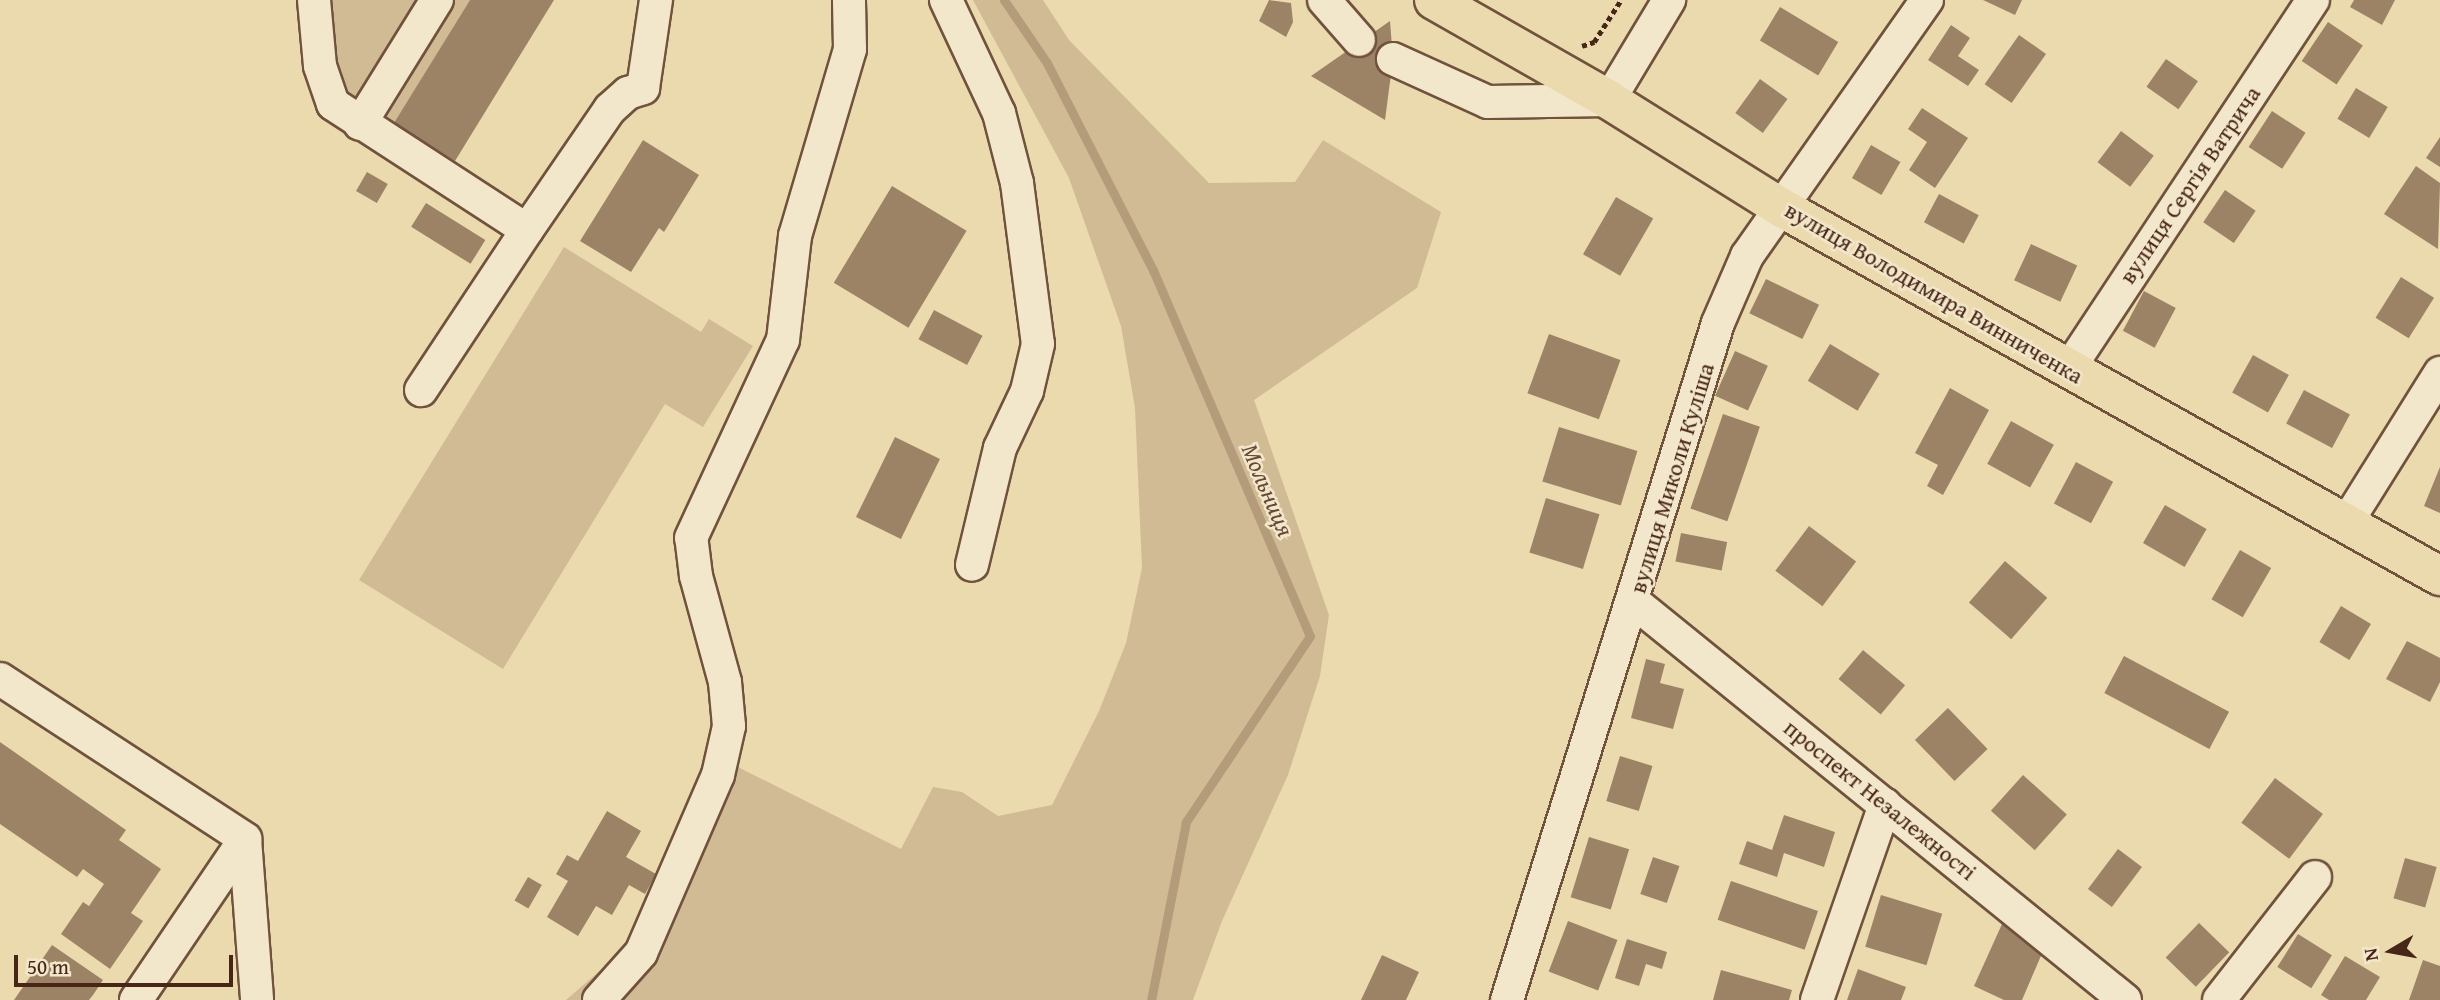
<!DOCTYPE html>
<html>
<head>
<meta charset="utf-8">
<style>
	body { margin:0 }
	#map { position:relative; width:2440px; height:1000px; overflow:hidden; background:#ecdaaf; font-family:"Gentium Book Plus",serif }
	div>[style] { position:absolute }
	.green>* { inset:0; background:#d0bb95 }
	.stream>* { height:9px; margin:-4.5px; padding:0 4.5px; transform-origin:4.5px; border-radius:4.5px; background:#b49c7b }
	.building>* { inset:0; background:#9d8366; transform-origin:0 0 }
	.path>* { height:4.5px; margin-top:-2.25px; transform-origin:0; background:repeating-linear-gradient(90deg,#472517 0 5px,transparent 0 8.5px) }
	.roads { filter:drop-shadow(2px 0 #70523d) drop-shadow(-2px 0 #70523d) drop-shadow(0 2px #70523d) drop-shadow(0 -2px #70523d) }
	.minor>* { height:32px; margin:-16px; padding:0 16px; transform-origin:16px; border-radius:16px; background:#f3e7cb }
	.major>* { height:38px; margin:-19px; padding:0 19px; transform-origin:19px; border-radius:19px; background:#ecdaaf }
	span { translate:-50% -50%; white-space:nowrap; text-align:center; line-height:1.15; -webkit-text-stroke:5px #f3e7cb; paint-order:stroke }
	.street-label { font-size:23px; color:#472517 }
	.water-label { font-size:24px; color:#684935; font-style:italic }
	.north { position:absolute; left:2356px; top:916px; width:70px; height:70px; -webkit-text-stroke:5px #f3e7cb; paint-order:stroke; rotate:260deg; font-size:19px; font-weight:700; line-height:28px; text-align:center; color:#472517 }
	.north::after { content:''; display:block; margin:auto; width:24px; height:32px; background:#472517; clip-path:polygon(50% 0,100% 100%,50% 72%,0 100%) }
	.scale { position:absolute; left:14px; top:955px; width:219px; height:32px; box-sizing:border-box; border:4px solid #472517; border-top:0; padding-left:9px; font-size:21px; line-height:24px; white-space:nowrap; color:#472517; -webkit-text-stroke:5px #f3e7cb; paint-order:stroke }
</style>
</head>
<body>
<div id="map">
	<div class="green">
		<div style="clip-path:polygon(315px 0,470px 0,385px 139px,334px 102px)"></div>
		<div style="clip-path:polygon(973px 0,1043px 0,1069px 40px,1209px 183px,1295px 182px,1323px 140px,1441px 212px,1417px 288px,1254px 400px,1329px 615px,1320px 676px,1288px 775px,1222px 921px,1193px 1000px,566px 1000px,633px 942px,716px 756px,901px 849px,933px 787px,962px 792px,998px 816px,1052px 805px,1099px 711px,1126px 643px,1142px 568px,1135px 408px,1121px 326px,1069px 178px)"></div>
		<div style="clip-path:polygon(564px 247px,701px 332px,709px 319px,753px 346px,703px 427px,665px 404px,503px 669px,359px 580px)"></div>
	</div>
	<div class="stream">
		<div style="left:1004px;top:0;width:76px;rotate:55.7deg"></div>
		<div style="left:1047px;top:63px;width:233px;rotate:62.9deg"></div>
		<div style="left:1153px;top:270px;width:398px;rotate:66.8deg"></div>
		<div style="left:1310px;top:636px;width:224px;rotate:123.7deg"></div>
		<div style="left:1186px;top:822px;width:181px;rotate:101.1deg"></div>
	</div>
	<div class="building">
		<div style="clip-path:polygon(470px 0,554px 0,455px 161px,394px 123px)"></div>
		<div style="clip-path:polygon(1269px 0,1291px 3px,1293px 22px,1286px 37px,1259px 21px)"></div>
		<div style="clip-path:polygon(1983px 0,2022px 0,2015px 15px)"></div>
		<div style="clip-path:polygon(2354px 0,2395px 0,2382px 25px,2350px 7px)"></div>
		<div style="left:1780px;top:7px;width:68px;height:39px;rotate:31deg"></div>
		<div style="clip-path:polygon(1390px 21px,1393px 59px,1385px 120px,1311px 76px)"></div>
		<div style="left:2328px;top:22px;width:42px;height:47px;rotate:34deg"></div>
		<div style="clip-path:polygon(1951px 25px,1970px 38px,1958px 56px,1979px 70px,1968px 86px,1928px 60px)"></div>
		<div style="left:2019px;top:35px;width:33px;height:60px;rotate:35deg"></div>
		<div style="left:2166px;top:59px;width:39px;height:34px;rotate:35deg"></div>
		<div style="left:1760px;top:79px;width:34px;height:42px;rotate:36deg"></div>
		<div style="left:2356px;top:88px;width:37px;height:36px;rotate:31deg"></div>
		<div style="clip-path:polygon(1922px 108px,1968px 138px,1935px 188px,1909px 170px,1927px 142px,1908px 129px)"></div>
		<div style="left:2272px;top:111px;width:40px;height:43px;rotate:33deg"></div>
		<div style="left:2121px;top:131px;width:41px;height:39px;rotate:37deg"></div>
		<div style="clip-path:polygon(2440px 137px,2440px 167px,2426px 158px)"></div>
		<div style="clip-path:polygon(643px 140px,699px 175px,664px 232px,659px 228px,631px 272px,580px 241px)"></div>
		<div style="left:1871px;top:145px;width:34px;height:38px;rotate:30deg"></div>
		<div style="clip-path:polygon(2416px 166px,2440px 183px,2438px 249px,2384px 214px)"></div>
		<div style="left:367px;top:172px;width:24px;height:22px;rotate:30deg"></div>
		<div style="left:892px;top:186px;width:87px;height:113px;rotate:31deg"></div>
		<div style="left:2225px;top:190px;width:37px;height:39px;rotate:34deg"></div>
		<div style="left:1939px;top:194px;width:45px;height:32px;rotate:28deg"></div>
		<div style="left:1616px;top:197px;width:43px;height:66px;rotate:30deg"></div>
		<div style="left:426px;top:203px;width:70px;height:28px;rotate:32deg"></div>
		<div style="left:2031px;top:244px;width:51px;height:40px;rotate:25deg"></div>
		<div style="left:2401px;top:277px;width:39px;height:48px;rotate:32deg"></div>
		<div style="left:1766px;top:279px;width:59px;height:38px;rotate:26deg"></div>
		<div style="left:2144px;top:291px;width:36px;height:45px;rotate:28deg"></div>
		<div style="left:934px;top:310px;width:55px;height:33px;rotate:28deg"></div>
		<div style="left:1549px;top:334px;width:76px;height:63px;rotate:20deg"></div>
		<div style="left:1830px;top:344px;width:58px;height:43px;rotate:31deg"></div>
		<div style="left:1735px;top:351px;width:36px;height:49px;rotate:24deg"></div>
		<div style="left:2253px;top:355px;width:41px;height:43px;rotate:29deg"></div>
		<div style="clip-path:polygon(1950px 388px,1989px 410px,1943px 495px,1927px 486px,1938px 465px,1915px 453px)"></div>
		<div style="left:2304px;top:390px;width:52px;height:38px;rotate:28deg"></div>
		<div style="left:1723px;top:414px;width:39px;height:100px;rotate:19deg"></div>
		<div style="left:2011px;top:421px;width:49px;height:49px;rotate:29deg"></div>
		<div style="left:1559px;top:427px;width:82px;height:57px;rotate:17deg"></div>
		<div style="left:895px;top:437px;width:50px;height:89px;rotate:26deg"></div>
		<div style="left:2076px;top:462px;width:42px;height:47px;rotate:28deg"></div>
		<div style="clip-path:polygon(2440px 467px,2440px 513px,2424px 506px)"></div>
		<div style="left:1546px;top:498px;width:56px;height:57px;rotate:17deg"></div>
		<div style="left:2165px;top:505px;width:48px;height:44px;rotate:30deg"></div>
		<div style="left:1809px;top:526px;width:59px;height:56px;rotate:37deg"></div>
		<div style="left:1681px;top:533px;width:47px;height:29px;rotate:11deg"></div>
		<div style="left:2240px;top:550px;width:36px;height:57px;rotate:30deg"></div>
		<div style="left:2005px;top:561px;width:56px;height:55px;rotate:41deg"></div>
		<div style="left:2341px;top:606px;width:35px;height:42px;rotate:31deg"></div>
		<div style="clip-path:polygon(2407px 641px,2440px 658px,2440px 682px,2430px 702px,2386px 679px)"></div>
		<div style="left:1863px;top:650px;width:55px;height:38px;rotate:40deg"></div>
		<div style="left:2124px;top:656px;width:119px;height:42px;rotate:28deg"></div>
		<div style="clip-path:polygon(1646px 659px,1665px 664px,1660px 683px,1684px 689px,1673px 729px,1631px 718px)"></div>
		<div style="left:1948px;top:708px;width:57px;height:46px;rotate:46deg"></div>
		<div style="clip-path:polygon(0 742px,126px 830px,119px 840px,161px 869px,131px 913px,143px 921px,110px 969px,61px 934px,83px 902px,89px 906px,104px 884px,83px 869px,77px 877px,0 824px)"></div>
		<div style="left:1620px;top:756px;width:34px;height:47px;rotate:17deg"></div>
		<div style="left:2023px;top:775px;width:59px;height:48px;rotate:42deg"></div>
		<div style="left:2275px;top:778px;width:60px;height:56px;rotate:37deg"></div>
		<div style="clip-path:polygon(607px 811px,641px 831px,626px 857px,656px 874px,645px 894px,629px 885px,612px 915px,596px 906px,578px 936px,547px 917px,568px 881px,556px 874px,567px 855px,578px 861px)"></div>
		<div style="clip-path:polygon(1784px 815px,1835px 832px,1824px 867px,1784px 853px,1777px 877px,1739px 864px,1747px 841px,1772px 850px)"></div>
		<div style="left:1589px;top:837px;width:42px;height:63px;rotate:17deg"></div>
		<div style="left:2118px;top:849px;width:30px;height:50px;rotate:37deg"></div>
		<div style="left:1653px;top:857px;width:28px;height:39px;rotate:19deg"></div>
		<div style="left:2405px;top:858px;width:33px;height:42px;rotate:16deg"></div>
		<div style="left:528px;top:877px;width:16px;height:27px;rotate:30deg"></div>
		<div style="left:1731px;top:881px;width:92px;height:41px;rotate:19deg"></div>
		<div style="left:1881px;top:895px;width:64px;height:54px;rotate:17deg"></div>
		<div style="left:1568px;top:921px;width:53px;height:54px;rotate:21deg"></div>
		<div style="left:2199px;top:923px;width:42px;height:48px;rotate:44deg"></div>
		<div style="clip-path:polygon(2002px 924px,2046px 944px,2022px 1000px,2004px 1000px,1974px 986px)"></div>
		<div style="left:2298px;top:934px;width:40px;height:39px;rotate:32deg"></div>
		<div style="clip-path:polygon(1627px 939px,1667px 952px,1662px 969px,1646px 964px,1639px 986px,1615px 978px)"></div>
		<div style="clip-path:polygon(52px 945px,103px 980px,93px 995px,89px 1000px,14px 1000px)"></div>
		<div style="clip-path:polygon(1382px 955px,1419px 972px,1406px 1000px,1361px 1000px)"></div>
		<div style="clip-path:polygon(2345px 956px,2380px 977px,2366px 1000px,2329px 1000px,2321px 995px)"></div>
		<div style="clip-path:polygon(2423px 960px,2440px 966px,2440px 1000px,2409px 1000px)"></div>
		<div style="clip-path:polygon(1858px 969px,1906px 987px,1901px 1000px,1847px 1000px)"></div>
		<div style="clip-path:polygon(1721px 970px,1792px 990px,1789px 1000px,1713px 1000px)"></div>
	</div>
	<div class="path">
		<div style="left:1582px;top:46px;width:13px;rotate:-18deg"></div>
		<div style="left:1594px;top:42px;width:50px;rotate:-57.3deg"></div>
	</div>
	<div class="roads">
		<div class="minor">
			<div style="left:314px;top:0;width:66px;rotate:84.8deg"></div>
			<div style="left:320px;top:66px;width:40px;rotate:71.1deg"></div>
			<div style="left:333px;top:104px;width:231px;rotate:33deg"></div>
			<div style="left:527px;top:230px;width:192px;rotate:123.5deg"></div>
			<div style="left:946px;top:0;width:125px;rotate:64.9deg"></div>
			<div style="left:999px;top:113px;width:72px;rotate:75.6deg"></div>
			<div style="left:1017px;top:183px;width:162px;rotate:82.6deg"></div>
			<div style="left:1038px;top:344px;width:48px;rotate:103.2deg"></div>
			<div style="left:1027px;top:391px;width:63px;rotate:115.3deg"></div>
			<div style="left:1000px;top:448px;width:120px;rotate:103.5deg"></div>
			<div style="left:1324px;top:0;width:53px;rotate:48.8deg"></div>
			<div style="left:1393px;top:59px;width:104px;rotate:24.4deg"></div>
			<div style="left:1488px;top:102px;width:121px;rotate:-0.9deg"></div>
			<div style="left:1609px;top:100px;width:117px;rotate:-59deg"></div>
			<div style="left:360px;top:124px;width:146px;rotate:-58.2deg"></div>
			<div style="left:527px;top:230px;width:147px;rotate:-55.6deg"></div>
			<div style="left:610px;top:109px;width:24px;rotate:-42deg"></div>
			<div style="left:628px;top:93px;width:16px;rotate:-18deg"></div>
			<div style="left:643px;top:88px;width:89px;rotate:-81.6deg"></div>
			<div style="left:2068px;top:370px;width:444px;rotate:-56.5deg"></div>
			<div style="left:2347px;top:522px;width:176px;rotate:-58deg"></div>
			<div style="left:1634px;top:602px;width:632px;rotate:39.03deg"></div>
			<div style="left:0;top:679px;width:293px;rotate:33.1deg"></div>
			<div style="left:245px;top:839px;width:161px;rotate:85.7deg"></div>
			<div style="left:136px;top:1000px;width:194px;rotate:-55.9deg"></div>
			<div style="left:599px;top:1000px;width:63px;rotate:-48.2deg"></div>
			<div style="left:641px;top:953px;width:194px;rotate:-66.6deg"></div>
			<div style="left:718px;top:775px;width:50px;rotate:-77.3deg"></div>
			<div style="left:729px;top:726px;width:44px;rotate:-95.2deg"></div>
			<div style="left:725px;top:682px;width:110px;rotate:-105.3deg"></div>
			<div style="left:696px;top:576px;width:38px;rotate:-97deg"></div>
			<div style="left:691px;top:538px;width:218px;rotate:-65.1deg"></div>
			<div style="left:783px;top:340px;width:105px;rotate:-83.4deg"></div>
			<div style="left:795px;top:236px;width:195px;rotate:-73.6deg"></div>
			<div style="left:850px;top:49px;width:49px;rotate:-91.2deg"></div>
			<div style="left:1507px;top:1000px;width:709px;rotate:-72.69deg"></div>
			<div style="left:1718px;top:323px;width:73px;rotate:-66.6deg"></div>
			<div style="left:1747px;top:256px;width:313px;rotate:-54.9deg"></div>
			<div style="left:1817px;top:1000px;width:207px;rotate:-70.8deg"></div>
			<div style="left:2219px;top:1000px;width:156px;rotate:-52deg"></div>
		</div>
		<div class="major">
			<div style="left:1434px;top:0;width:202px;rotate:29.7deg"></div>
			<div style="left:1609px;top:100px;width:204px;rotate:32deg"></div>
			<div style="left:1782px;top:208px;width:754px;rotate:29.22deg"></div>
		</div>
	</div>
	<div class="street-label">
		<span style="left:2190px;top:185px;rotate:-56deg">вулиця Сергія Ватрича</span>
		<span style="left:1934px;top:293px;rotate:30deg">вулиця Володимира Винниченка</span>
		<span style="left:1672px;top:478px;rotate:-73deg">вулиця Миколи Куліша</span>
		<span style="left:1880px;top:800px;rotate:39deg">проспект Незалежності</span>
	</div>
	<div class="water-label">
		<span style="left:1268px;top:490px;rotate:67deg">Мольниця</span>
	</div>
	<div class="north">N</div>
	<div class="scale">50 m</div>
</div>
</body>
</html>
